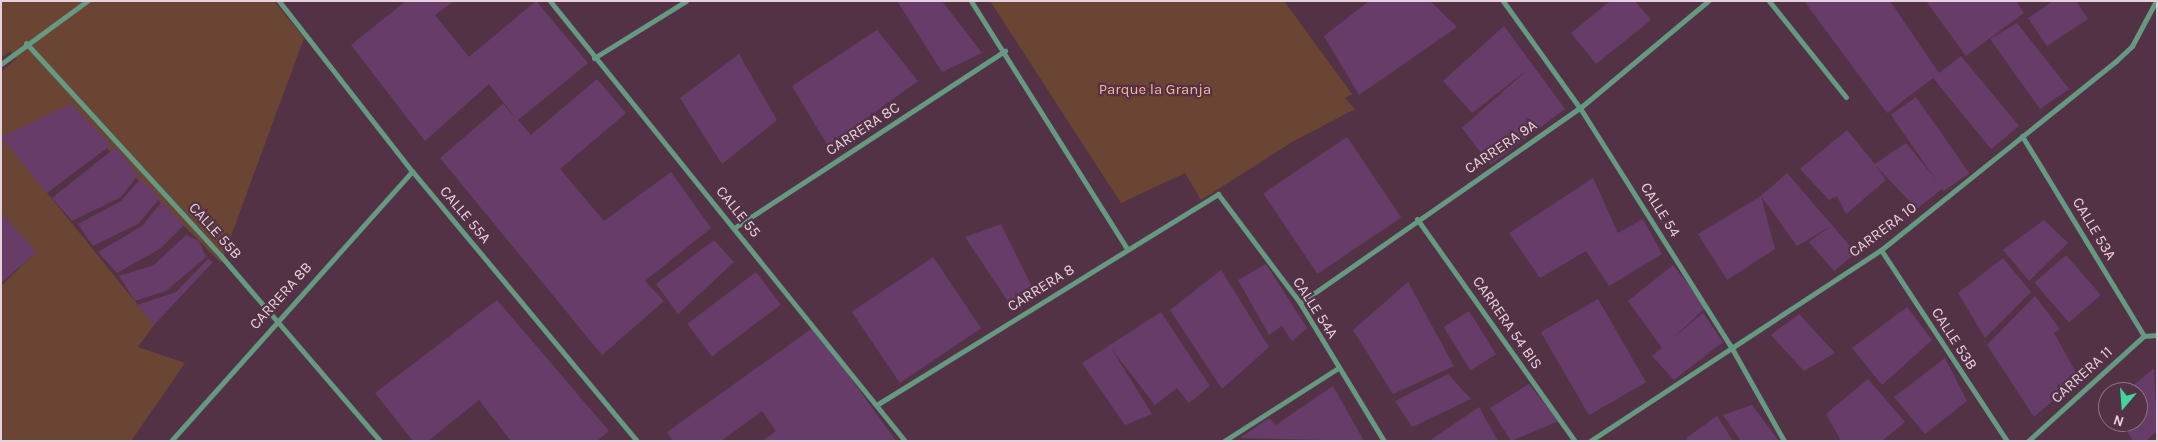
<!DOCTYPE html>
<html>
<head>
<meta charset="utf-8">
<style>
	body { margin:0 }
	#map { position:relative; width:2158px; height:442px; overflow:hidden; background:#543245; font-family:Karla,sans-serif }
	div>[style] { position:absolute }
	.green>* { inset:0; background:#6b4533 }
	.building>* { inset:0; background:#673c69; transform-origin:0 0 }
	.minor>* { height:5px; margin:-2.5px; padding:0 2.5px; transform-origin:2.5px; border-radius:2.5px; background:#649982 }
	span { translate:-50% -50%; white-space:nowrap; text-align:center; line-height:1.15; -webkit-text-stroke:4.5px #543245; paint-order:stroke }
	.park-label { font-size:15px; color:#fcb494 }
	.street-label { font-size:15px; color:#e7d1dc }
	.frame { position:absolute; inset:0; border:2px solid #e7d1dc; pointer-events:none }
	.north { position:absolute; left:2098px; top:382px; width:50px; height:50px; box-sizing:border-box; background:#543245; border:1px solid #8f7281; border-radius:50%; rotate:198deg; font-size:14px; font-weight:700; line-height:20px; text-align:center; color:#e7d1dc }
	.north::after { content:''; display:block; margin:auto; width:18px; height:22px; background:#41d4a1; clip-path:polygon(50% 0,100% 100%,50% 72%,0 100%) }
</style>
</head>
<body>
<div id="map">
	<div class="green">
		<div style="clip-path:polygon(1px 1px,274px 1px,304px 38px,221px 263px,66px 107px,2px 137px,154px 325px,138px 347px,185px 363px,131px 441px,1px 441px,1px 286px,36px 252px,1px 213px,1px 72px,17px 58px,10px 51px,1px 58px)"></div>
		<div style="clip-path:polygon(990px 1px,1284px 1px,1352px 94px,1345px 98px,1355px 109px,1292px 142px,1201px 200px,1185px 173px,1121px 203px)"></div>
	</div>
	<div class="building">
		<div style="clip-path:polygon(406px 1px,454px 1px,435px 15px,469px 57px,536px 1px,588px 63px,518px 120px,531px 135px,597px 79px,626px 113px,560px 169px,604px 221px,671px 172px,711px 228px,645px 281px,664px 301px,602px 355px,440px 158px,503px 104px,515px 117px,489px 84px,425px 141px,351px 45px)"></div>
		<div style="clip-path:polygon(897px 1px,942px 1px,982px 53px,942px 72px)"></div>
		<div style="clip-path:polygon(1369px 1px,1430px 1px,1457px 27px,1359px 95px,1324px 36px)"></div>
		<div style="clip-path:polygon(1610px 1px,1635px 1px,1651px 20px,1596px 64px,1571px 33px)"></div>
		<div style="clip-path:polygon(1804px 1px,1890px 1px,1939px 73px,1961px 56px,2019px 126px,1991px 149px,1933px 78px,1887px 113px)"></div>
		<div style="clip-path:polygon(1926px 1px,2016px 1px,2024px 13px,1966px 56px)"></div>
		<div style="clip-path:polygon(2053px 1px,2076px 1px,2088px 19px,2047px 46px,2028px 18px)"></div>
		<div style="clip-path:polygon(2017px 23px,2069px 89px,2040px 109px,1990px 39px)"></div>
		<div style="clip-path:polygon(1504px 26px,1565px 109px,1490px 165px,1462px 128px,1527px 70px,1472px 113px,1443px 81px)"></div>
		<div style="clip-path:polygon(877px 30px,918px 81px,828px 146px,792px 86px)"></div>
		<div style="clip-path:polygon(739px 54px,777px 120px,722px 164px,680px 98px)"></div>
		<div style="left:1916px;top:97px;width:93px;height:31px;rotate:55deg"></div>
		<div style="clip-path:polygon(71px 104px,111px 145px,47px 193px,1px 137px)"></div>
		<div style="clip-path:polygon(1847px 130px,1875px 164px,1906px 143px,1943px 188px,1917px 209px,1876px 166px,1886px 180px,1846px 214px,1837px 196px,1829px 200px,1800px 169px)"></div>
		<div style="left:1347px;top:137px;width:97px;height:101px;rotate:56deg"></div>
		<div style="clip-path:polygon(116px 147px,138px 175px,121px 197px,72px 221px,52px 198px)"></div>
		<div style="clip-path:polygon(1787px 173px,1856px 253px,1834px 271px,1809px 242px,1831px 226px,1797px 246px,1761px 196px)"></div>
		<div style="clip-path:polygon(141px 178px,160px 198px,138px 224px,93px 246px,78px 224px,121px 201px)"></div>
		<div style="clip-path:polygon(1593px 178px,1618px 233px,1643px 219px,1662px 254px,1609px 286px,1586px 251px,1540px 278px,1509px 233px)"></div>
		<div style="clip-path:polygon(1761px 196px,1775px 249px,1727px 280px,1698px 234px)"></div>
		<div style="clip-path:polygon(162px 202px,184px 225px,161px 248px,117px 273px,98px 252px,142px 226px)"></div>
		<div style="clip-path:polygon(1px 213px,37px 252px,1px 283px)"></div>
		<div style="clip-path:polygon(2044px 220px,2068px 243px,2029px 281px,2003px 250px)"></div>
		<div style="clip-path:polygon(1001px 224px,1034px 291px,1009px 303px,965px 237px)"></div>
		<div style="clip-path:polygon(186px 235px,199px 241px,206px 257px,166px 291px,135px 301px,119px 276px,154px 265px)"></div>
		<div style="clip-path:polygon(714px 240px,734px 262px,678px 314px,656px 284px)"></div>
		<div style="left:2066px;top:255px;width:53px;height:42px;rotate:49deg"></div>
		<div style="left:933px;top:257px;width:86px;height:98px;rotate:56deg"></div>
		<div style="clip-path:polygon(2003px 258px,2031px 292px,1985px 338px,1958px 293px)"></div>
		<div style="clip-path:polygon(208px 259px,213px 262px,154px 325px,137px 305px,176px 292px)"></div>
		<div style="clip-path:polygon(1266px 264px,1307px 328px,1292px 341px,1282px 326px,1269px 335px,1238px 280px)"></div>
		<div style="clip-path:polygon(1673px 265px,1706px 307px,1672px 339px,1703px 313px,1723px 342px,1674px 380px,1652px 356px,1662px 348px,1628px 301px)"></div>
		<div style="clip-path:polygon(1221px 270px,1269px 347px,1222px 389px,1170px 310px)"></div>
		<div style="left:756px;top:272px;width:41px;height:86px;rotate:53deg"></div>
		<div style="clip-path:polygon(1408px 282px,1454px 366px,1393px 394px,1353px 330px)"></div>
		<div style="clip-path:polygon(2035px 296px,2060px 329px,2054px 333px,2079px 378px,2034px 417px,1987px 345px)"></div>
		<div style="left:1598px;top:299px;width:96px;height:66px;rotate:60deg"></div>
		<div style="clip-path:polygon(497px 300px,609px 431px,597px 441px,511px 441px,479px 400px,428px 441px,413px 441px,375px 393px)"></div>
		<div style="clip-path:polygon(1907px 307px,1932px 340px,1882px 385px,1852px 348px)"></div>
		<div style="left:1469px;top:311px;width:51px;height:30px;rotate:58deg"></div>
		<div style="clip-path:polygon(1161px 312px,1210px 386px,1189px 403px,1177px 388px,1155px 405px,1111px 348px,1152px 414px,1125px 425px,1082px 363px)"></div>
		<div style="clip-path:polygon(1799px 314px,1835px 353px,1804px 371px,1771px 335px)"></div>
		<div style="clip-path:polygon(814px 327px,896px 441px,762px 441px,776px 431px,762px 411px,721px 441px,673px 441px,667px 432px)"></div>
		<div style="clip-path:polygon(1945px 358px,1967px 401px,1925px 434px,1894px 397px)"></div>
		<div style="clip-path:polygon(2154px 368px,2157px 431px,2146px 441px,2133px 441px,2122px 422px,2138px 422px,2138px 392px,2126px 392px)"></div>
		<div style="clip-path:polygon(1448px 374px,1471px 399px,1412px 427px,1395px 401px)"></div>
		<div style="clip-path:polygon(1868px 379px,1905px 422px,1882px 441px,1841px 441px,1826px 414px)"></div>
		<div style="clip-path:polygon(1529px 384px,1559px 421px,1511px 441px,1490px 408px)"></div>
		<div style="clip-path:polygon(1333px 386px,1364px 441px,1240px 438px,1269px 418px,1276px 425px)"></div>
		<div style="clip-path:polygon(1752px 405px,1779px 441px,1741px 441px,1723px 415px)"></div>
		<div style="clip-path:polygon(1479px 407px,1498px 441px,1429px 441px)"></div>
		<div style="clip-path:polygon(1717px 416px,1733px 441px,1688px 441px,1686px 438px)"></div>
	</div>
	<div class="minor">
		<div style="left:279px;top:1px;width:216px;rotate:52deg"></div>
		<div style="left:412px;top:171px;width:351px;rotate:50.2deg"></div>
		<div style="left:550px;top:1px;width:565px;rotate:51.1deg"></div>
		<div style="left:971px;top:1px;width:293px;rotate:57.8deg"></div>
		<div style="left:1503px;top:1px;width:132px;rotate:54.3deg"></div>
		<div style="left:1580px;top:108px;width:280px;rotate:57.7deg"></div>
		<div style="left:1730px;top:345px;width:110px;rotate:60.6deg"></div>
		<div style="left:1769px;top:1px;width:123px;rotate:51.3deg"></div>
		<div style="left:26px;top:43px;width:289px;rotate:47.5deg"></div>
		<div style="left:221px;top:256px;width:244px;rotate:49.3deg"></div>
		<div style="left:594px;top:58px;width:108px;rotate:-31.8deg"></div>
		<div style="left:1px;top:64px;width:107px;rotate:-36.2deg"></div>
		<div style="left:2022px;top:136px;width:234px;rotate:58.6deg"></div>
		<div style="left:1417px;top:219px;width:272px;rotate:54.6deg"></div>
		<div style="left:734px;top:228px;width:324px;rotate:-33.2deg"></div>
		<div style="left:1881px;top:250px;width:229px;rotate:56.6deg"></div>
		<div style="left:1300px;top:303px;width:341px;rotate:-34.9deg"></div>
		<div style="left:1580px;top:108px;width:167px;rotate:-39.9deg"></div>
		<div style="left:878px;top:404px;width:400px;rotate:-31.7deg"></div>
		<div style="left:1218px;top:194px;width:136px;rotate:53deg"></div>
		<div style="left:1300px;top:303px;width:162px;rotate:58.7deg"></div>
		<div style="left:171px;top:441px;width:362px;rotate:-48.2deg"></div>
		<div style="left:1224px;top:441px;width:135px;rotate:-32.6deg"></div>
		<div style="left:1590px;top:441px;width:348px;rotate:-33.3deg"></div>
		<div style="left:1881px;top:250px;width:302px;rotate:-38.8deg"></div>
		<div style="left:2116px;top:61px;width:22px;rotate:-43deg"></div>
		<div style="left:2132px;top:46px;width:51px;rotate:-61.9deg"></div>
		<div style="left:2028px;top:441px;width:156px;rotate:-42.2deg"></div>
		<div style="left:2144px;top:336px;width:13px;rotate:-4deg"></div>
	</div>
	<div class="park-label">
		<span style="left:1155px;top:90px">Parque la Granja</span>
	</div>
	<div class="street-label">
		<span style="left:863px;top:129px;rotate:-33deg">CARRERA 8C</span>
		<span style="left:1501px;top:147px;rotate:-34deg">CARRERA 9A</span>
		<span style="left:1660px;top:210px;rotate:58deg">CALLE 54</span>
		<span style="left:738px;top:212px;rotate:51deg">CALLE 55</span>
		<span style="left:465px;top:215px;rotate:50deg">CALLE 55A</span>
		<span style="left:2094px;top:229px;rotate:59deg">CALLE 53A</span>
		<span style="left:1883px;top:230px;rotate:-37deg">CARRERA 10</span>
		<span style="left:215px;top:231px;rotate:48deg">CALLE 55B</span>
		<span style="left:1041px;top:288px;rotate:-32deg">CARRERA 8</span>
		<span style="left:281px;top:296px;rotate:-48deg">CARRERA 8B</span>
		<span style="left:1315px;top:308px;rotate:57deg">CALLE 54A</span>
		<span style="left:1507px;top:323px;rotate:55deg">CARRERA 54 BIS</span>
		<span style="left:1954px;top:339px;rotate:57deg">CALLE 53B</span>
		<span style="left:2082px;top:375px;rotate:-42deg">CARRERA 11</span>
	</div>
	<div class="frame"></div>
	<div class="north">N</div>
</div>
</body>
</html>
